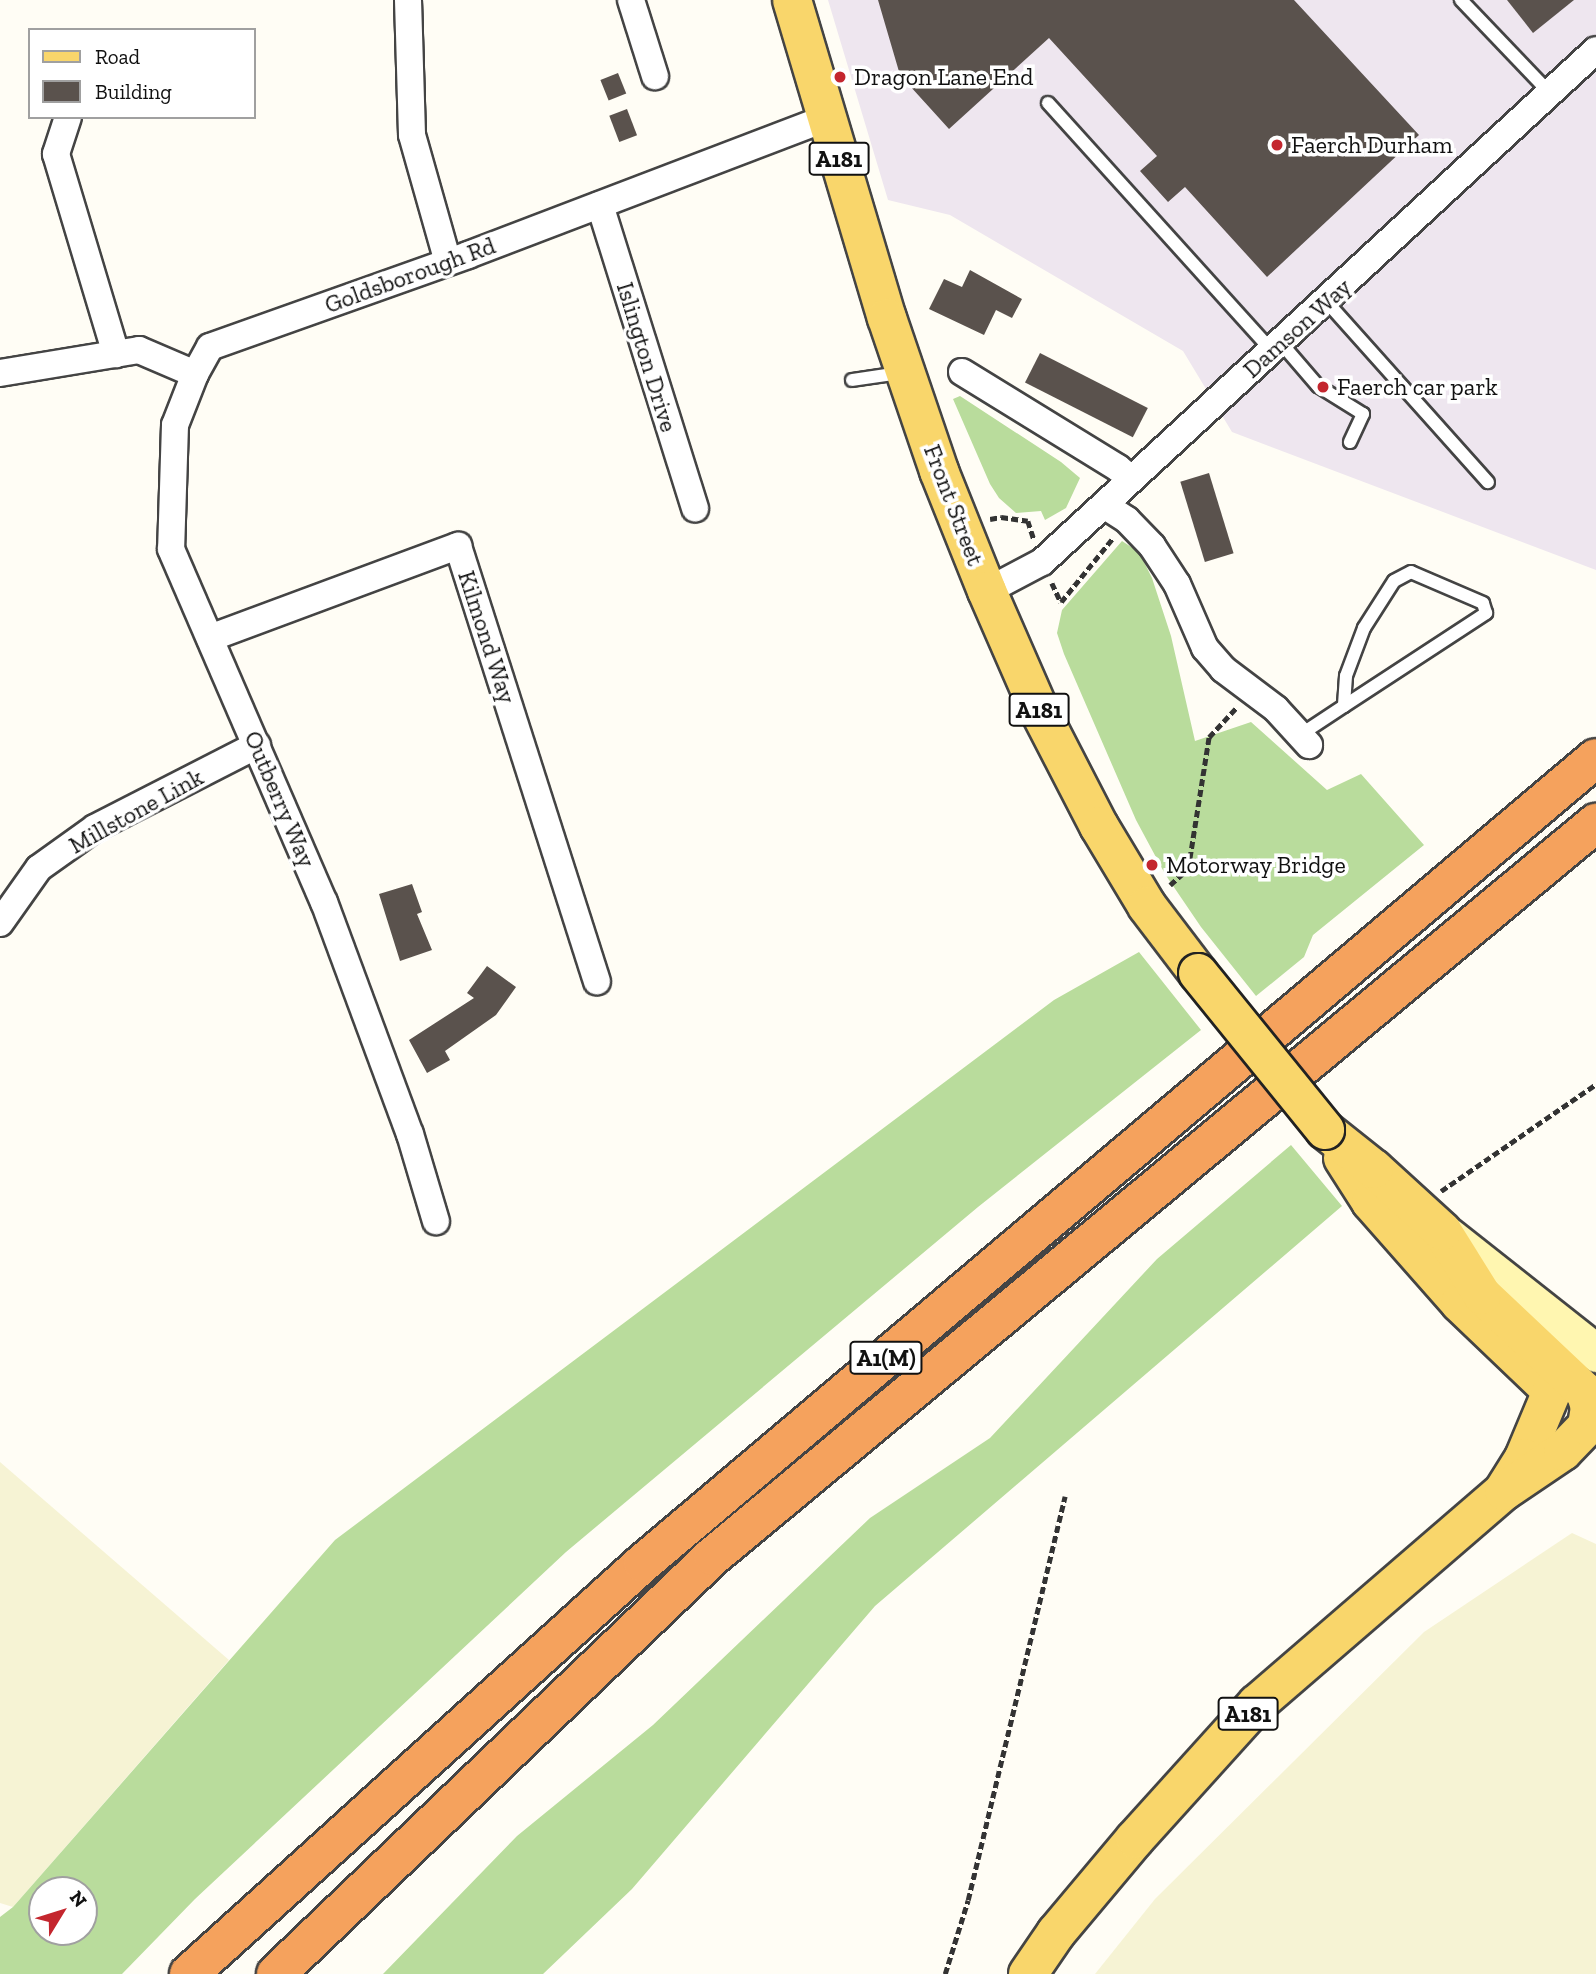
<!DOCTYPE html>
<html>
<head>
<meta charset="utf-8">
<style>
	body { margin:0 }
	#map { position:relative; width:1596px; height:1974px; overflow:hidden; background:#fffdf5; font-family:"Zilla Slab",serif }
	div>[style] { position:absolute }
	.industrial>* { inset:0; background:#eee6ef }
	.farmland>* { inset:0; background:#f6f3d4 }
	.forest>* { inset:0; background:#b9dc9c }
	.building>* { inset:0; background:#5a524d; transform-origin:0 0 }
	.path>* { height:4.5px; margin-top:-2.25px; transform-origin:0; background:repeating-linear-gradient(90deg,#333 0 7px,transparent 0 10.5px) }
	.roads { filter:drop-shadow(2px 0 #444) drop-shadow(-2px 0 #444) drop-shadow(0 2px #444) drop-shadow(0 -2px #444) }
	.service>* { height:12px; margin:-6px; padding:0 6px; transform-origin:6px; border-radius:6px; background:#fff }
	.minor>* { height:26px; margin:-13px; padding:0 13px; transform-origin:13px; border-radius:13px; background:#fff }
	.secondary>* { height:37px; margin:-18.5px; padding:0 18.5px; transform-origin:18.5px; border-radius:18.5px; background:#fff6b0 }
	.primary>* { height:38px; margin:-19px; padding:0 19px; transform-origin:19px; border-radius:19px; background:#f9d66b }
	.motorway>* { height:38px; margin:-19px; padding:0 19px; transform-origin:19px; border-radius:19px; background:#f5a25d }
	.bridges { filter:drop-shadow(2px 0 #222) drop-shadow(-2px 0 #222) drop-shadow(0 2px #222) drop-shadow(0 -2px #222) }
	.primary-bridge>* { height:38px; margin:-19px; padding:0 19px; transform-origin:19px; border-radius:19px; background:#f9d66b }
	.dots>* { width:19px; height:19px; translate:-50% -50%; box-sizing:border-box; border:4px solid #fff; border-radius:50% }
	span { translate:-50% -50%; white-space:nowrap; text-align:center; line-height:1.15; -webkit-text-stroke:7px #fff; paint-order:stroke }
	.shield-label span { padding:2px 5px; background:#fff; border:2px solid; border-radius:5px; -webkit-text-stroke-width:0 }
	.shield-label { font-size:23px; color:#111; font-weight:700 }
	.poi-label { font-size:24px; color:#111 }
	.left { translate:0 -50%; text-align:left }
	.street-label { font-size:24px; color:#111 }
	.legend { position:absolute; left:28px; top:28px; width:228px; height:91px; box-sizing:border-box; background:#fff; border:2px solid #a0a0a0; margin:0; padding:9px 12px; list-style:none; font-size:21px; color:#111 }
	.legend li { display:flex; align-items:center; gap:14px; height:35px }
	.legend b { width:35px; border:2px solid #a0a0a0 }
	.north { position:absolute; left:28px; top:1876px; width:70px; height:70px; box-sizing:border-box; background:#fff; border:2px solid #a0a0a0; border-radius:50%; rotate:52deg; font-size:19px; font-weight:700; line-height:28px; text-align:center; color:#111 }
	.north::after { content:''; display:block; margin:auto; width:24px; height:32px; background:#c4262e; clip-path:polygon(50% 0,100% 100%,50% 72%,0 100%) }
</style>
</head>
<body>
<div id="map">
	<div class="industrial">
		<div style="clip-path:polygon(828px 0,1596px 0,1596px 570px,1232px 432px,1183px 351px,950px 215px,888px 200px)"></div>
	</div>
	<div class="farmland">
		<div style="clip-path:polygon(0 1462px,229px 1660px,13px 1907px,0 1903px)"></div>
		<div style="clip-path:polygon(1572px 1533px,1596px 1544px,1596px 1974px,1095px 1974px,1155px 1899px,1424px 1632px)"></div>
	</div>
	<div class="forest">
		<div style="clip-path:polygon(960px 396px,1061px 462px,1080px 478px,1066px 508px,1045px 520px,1041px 511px,1016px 513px,999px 498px,990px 484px,953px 399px)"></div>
		<div style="clip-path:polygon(1122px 541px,1139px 552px,1152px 578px,1171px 636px,1195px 741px,1251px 722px,1327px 790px,1361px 774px,1424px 845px,1313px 935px,1304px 957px,1256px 996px,1201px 927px,1165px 874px,1136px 820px,1064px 654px,1057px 633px,1062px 610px)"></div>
		<div style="clip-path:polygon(evenodd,1139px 952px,1201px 1030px,978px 1207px,566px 1552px,195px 1899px,122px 1974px,0 1974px,0 1917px,13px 1907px,335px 1540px,1054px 1000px,1139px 952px,84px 1890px,84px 1932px,42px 1932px,42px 1890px,84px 1890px)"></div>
		<div style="clip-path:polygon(1291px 1145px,1342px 1206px,875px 1606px,632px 1889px,543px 1974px,383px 1974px,517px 1836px,653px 1725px,870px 1518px,990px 1438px,1157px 1259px)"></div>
	</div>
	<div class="building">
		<div style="clip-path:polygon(878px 0,1294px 0,1419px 135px,1267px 277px,1185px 187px,1168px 202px,1140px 171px,1157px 156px,1049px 38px,949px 129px,900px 75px)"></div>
		<div style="clip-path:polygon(1507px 0,1574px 0,1533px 33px)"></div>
		<div style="left:618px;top:73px;width:22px;height:19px;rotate:68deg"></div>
		<div style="left:627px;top:109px;width:28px;height:19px;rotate:69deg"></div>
		<div style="clip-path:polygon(970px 270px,1022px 299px,1012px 318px,996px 310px,984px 335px,929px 309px,944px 279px,962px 287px)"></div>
		<div style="left:1040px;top:353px;width:121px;height:33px;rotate:27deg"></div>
		<div style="left:1209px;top:473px;width:84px;height:30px;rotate:73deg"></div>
		<div style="clip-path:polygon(412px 884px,422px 912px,417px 914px,432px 950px,400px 961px,379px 894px)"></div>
		<div style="clip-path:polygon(487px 966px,516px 987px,496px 1015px,445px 1051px,450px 1060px,427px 1073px,409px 1040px,474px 998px,467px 993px)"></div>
	</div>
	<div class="path">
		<div style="left:990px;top:519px;width:11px;rotate:-10deg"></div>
		<div style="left:1001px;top:517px;width:27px;rotate:8deg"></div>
		<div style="left:1028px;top:521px;width:19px;rotate:72deg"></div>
		<div style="left:1052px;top:583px;width:21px;rotate:65deg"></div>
		<div style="left:1061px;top:602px;width:81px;rotate:-51deg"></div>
		<div style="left:1170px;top:885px;width:24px;rotate:-42deg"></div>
		<div style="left:1188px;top:869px;width:134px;rotate:-81deg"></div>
		<div style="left:1209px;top:737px;width:40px;rotate:-47deg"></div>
		<div style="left:1441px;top:1191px;width:188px;rotate:-34.6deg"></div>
		<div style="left:945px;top:1974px;width:77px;rotate:-72.7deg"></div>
		<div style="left:968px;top:1900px;width:415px;rotate:-76.5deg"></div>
	</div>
	<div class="roads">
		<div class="service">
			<div style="left:1461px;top:0;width:129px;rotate:46.3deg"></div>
			<div style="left:1048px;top:103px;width:334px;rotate:47.9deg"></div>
			<div style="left:1326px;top:301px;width:243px;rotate:48.2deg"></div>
			<div style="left:1281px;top:343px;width:57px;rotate:49.3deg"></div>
			<div style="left:1318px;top:386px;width:53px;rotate:31.9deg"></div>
			<div style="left:1363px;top:414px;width:31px;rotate:115deg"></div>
			<div style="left:852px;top:380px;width:49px;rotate:-8.3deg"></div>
			<div style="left:1300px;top:735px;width:53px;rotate:-33.4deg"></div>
			<div style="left:1344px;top:706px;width:170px;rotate:-33.2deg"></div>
			<div style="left:1486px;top:613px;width:10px;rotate:-107deg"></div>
			<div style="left:1483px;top:603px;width:78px;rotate:-156.7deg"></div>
			<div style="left:1411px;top:572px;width:19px;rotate:152deg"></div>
			<div style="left:1394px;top:581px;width:56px;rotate:122.6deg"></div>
			<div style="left:1364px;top:628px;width:51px;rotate:110.6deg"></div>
			<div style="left:1346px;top:676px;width:30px;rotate:94deg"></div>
		</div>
		<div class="minor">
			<div style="left:408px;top:0;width:135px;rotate:88.3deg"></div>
			<div style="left:412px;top:135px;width:132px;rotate:74.2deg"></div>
			<div style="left:631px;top:0;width:80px;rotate:72.5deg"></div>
			<div style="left:68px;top:117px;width:39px;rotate:108deg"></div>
			<div style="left:56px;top:154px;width:209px;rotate:73.3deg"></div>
			<div style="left:600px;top:205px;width:318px;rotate:72.6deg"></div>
			<div style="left:962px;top:372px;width:183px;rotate:31.6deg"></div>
			<div style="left:1118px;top:468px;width:17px;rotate:40deg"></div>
			<div style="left:0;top:373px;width:141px;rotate:-9.4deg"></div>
			<div style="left:139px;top:350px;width:61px;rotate:23.2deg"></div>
			<div style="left:195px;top:374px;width:31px;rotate:-61deg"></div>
			<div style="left:210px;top:347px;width:274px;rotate:-19.6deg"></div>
			<div style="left:468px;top:255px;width:384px;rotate:-20.9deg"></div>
			<div style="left:195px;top:374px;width:55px;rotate:111.4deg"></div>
			<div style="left:175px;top:425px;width:124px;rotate:91.8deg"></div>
			<div style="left:171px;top:549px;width:385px;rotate:66.6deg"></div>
			<div style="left:324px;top:902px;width:247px;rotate:69.7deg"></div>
			<div style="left:410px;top:1134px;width:91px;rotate:73.4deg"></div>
			<div style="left:1104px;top:505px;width:27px;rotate:33deg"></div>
			<div style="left:1127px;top:520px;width:36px;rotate:46deg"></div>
			<div style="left:1152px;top:546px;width:45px;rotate:56.7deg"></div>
			<div style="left:1177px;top:584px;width:70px;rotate:66.4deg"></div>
			<div style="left:1205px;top:648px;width:28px;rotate:49deg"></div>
			<div style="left:1223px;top:669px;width:66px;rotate:37deg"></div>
			<div style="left:1276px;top:709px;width:49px;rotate:47.5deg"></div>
			<div style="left:987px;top:591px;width:62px;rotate:-27.8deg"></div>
			<div style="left:1042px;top:562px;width:754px;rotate:-42.74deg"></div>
			<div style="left:210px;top:638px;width:265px;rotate:-20.4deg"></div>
			<div style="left:458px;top:546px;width:457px;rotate:72.3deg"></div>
			<div style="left:0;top:923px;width:67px;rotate:-54.7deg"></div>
			<div style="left:39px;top:868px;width:69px;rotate:-35.5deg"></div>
			<div style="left:95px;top:828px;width:182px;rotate:-27.1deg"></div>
		</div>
		<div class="secondary">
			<div style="left:1448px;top:1236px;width:189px;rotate:38.3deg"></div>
		</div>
		<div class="primary">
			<div style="left:792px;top:0;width:332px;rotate:73.4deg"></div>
			<div style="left:887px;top:318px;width:162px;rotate:71.2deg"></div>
			<div style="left:939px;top:471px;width:129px;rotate:68.2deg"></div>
			<div style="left:987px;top:591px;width:130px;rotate:66.4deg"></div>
			<div style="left:1039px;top:710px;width:131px;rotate:62.7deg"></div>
			<div style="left:1099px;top:826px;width:93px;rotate:59deg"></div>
			<div style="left:1147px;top:906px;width:84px;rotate:52.7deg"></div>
			<div style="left:1343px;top:1158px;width:52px;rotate:57.5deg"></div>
			<div style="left:1371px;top:1202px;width:135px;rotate:48.6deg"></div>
			<div style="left:1460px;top:1303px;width:127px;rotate:43.7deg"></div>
			<div style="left:1552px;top:1391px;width:73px;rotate:112.7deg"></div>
			<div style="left:1524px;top:1458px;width:36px;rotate:122deg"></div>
			<div style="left:1028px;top:1974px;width:50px;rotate:-55.7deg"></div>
			<div style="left:1056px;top:1933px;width:123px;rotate:-50deg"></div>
			<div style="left:1135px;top:1839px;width:182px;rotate:-47.9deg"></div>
			<div style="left:1257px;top:1704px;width:326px;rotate:-40.8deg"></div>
			<div style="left:1504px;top:1491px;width:71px;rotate:-34.1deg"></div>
			<div style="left:1563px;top:1451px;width:35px;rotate:-46deg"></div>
			<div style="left:1587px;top:1426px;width:19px;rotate:-81deg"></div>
			<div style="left:1590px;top:1407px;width:16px;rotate:-108deg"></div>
			<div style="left:1585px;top:1392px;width:141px;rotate:-136.7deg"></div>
			<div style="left:1482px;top:1295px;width:75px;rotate:-122deg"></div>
			<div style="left:1442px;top:1231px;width:92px;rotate:-137.6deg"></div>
			<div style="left:1374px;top:1169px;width:63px;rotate:-141.5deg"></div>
		</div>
		<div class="motorway">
			<div style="left:189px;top:1974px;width:612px;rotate:-42.15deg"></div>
			<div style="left:643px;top:1563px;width:1247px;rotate:-40.19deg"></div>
			<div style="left:276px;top:1974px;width:605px;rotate:-43.73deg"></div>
			<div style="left:713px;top:1556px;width:1148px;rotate:-39.7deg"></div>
		</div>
	</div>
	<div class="bridges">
		<div class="primary-bridge">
			<div style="left:1198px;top:973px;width:202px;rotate:51deg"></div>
		</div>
	</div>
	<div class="dots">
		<div style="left:840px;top:77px;background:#c4262e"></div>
		<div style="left:1277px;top:145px;background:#c4262e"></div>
		<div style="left:1323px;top:387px;background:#c4262e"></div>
		<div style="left:1152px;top:865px;background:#c4262e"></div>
	</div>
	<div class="shield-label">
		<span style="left:839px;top:159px">A181</span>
		<span style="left:1039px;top:710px">A181</span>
		<span style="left:886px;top:1358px">A1(M)</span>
		<span style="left:1248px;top:1714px">A181</span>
	</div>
	<div class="poi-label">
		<span class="left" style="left:854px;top:77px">Dragon Lane End</span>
		<span class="left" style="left:1291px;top:145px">Faerch Durham</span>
		<span class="left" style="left:1337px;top:387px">Faerch car park</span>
		<span class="left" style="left:1166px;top:865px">Motorway Bridge</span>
	</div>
	<div class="street-label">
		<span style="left:410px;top:275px;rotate:-20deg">Goldsborough Rd</span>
		<span style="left:1297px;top:328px;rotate:-42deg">Damson Way</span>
		<span style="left:647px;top:357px;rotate:73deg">Islington Drive</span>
		<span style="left:954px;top:505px;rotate:69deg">Front Street</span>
		<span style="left:487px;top:637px;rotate:72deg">Kilmond Way</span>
		<span style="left:280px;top:799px;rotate:67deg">Outberry Way</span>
		<span style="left:136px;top:811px;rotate:-29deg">Millstone Link</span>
	</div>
	<ul class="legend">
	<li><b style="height:9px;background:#f9d66b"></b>Road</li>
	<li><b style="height:19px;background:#5a524d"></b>Building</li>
	</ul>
	<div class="north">N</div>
</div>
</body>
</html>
